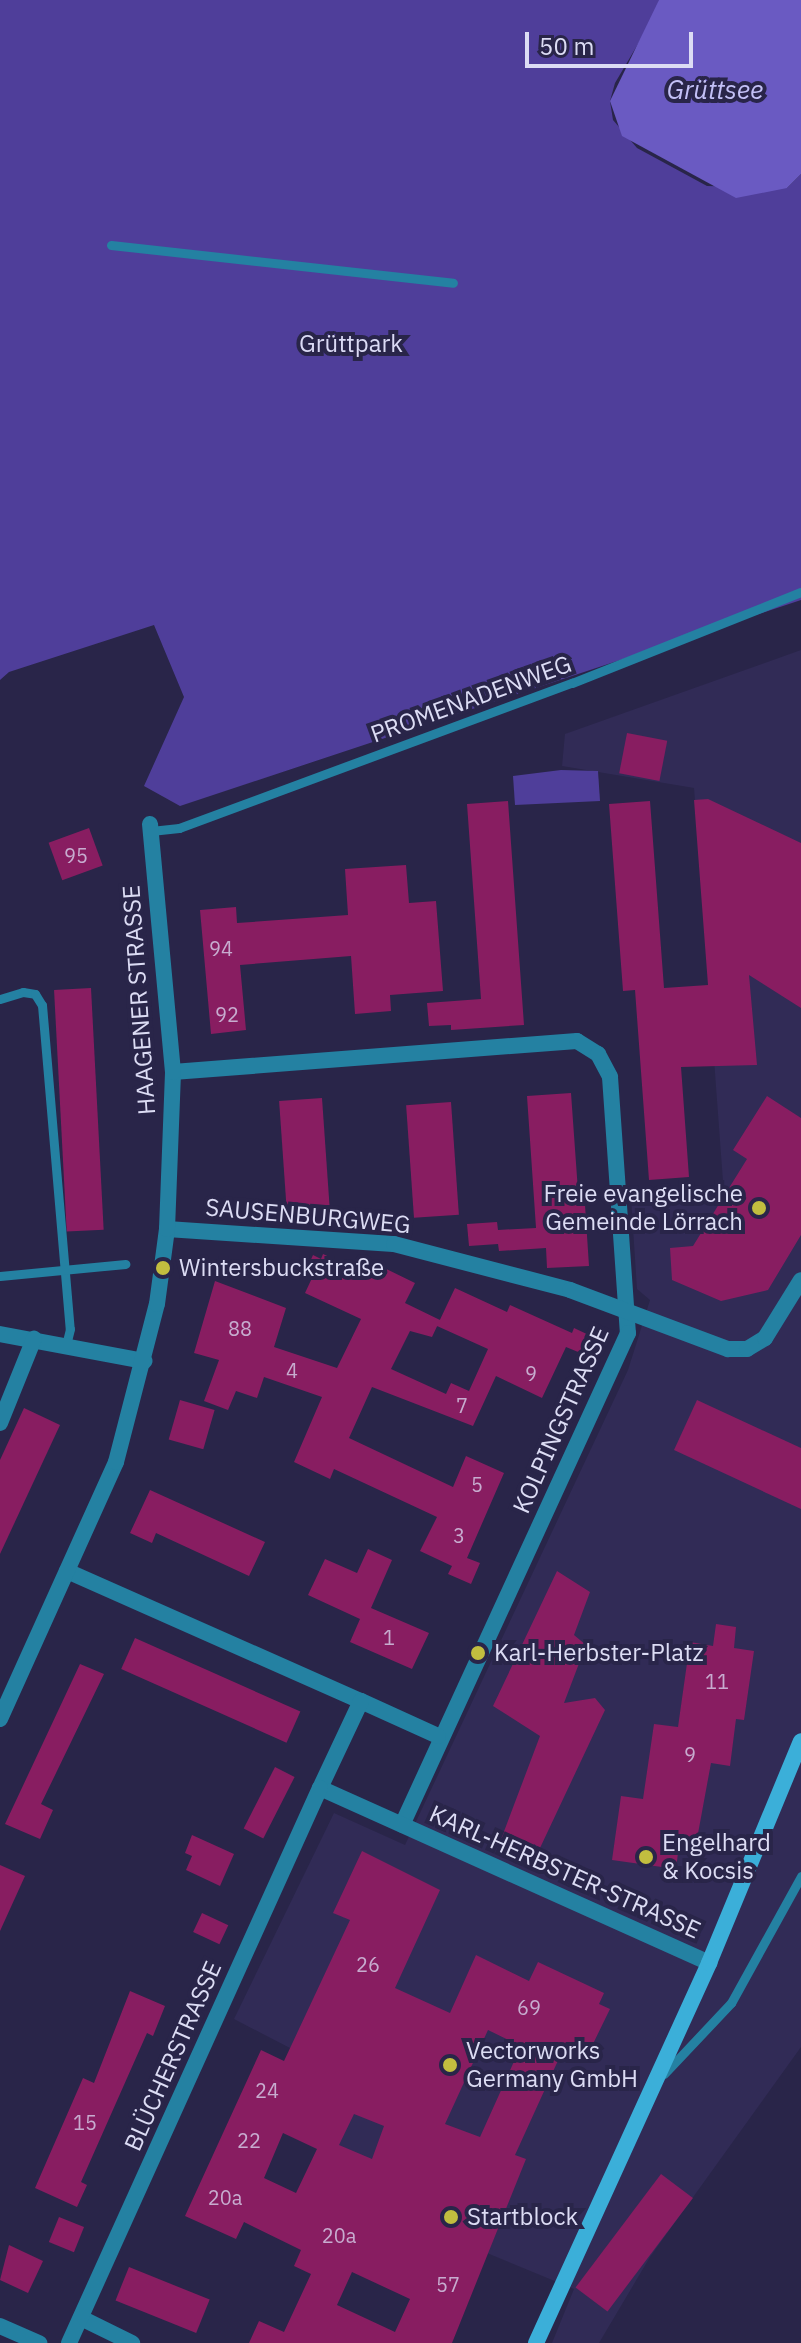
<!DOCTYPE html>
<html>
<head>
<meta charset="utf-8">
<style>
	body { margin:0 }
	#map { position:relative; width:801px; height:2343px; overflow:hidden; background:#292549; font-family:"IBM Plex Sans",sans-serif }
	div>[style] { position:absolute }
	.built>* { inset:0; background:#312b56 }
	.green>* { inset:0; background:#4f3e9a }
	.water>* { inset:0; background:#6a5ac2 }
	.building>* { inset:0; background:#881d61; transform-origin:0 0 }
	.lane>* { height:9px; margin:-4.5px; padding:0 4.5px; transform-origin:4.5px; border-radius:4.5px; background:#2481a2 }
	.street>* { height:16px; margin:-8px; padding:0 8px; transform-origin:8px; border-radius:8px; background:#2481a2 }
	.secondary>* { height:16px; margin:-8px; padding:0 8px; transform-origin:8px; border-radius:8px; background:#3bafd9 }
	.dots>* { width:22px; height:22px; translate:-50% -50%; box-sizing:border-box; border:4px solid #292549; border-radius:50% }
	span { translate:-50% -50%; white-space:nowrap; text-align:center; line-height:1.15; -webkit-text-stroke:8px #292549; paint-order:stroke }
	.number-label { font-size:20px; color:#c7accf }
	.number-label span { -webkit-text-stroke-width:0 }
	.park-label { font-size:24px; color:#dbdaf5 }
	.street-label { font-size:24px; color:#dcdcf4 }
	.poi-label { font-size:24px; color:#dcdcf4 }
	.right { translate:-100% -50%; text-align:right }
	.left { translate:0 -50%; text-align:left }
	.water-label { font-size:26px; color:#c3c0f6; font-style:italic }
	.scale { position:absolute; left:525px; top:32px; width:168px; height:36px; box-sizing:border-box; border:4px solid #dcdcf4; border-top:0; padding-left:10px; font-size:24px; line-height:28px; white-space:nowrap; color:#dcdcf4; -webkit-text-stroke:6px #292549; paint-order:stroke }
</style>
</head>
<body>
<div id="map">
	<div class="built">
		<div style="clip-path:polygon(801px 650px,801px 2047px,650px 2257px,599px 2343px,552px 2343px,574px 2289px,305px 2178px,317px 2149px,290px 2048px,234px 2019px,334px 1813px,405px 1845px,628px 1370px,650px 1300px,637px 1289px,631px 1198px,724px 1195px,694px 788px,562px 766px,565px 734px)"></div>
	</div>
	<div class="green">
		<div style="clip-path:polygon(0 0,659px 0,658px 10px,615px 83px,610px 101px,613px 120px,637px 148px,707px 186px,787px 188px,801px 174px,801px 600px,180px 806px,144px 786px,184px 697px,154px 625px,9px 672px,0 680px)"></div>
		<div style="clip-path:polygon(561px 770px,598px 771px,600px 801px,515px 805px,513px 776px)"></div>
	</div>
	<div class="water">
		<div style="clip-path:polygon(659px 0,801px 0,801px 174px,787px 188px,736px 198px,622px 136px,610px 101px)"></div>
	</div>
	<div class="building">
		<div style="left:627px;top:733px;width:41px;height:41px;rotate:11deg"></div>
		<div style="clip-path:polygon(708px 799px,801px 843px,801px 1008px,749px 975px,757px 1065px,681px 1067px,689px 1177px,649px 1180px,635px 990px,623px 991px,609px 804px,650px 801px,664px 988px,708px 985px,694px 800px)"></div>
		<div style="clip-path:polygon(508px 801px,524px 1025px,451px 1030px,451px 1025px,429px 1026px,427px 1003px,481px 999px,467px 804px)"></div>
		<div style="left:89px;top:828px;width:40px;height:43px;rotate:70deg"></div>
		<div style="clip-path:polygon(406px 865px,409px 903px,436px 901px,443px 991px,390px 995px,391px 1011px,355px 1014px,351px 956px,240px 965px,246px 1030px,211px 1034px,200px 910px,236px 907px,237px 923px,348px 915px,345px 869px)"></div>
		<div style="left:91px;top:988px;width:242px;height:37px;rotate:87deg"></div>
		<div style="clip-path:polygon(571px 1093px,579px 1205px,585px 1205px,589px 1266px,547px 1268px,546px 1248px,499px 1251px,498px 1244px,469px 1246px,467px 1224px,497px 1222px,498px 1230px,536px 1228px,527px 1096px)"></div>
		<div style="clip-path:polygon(767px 1096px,801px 1118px,801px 1235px,768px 1290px,721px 1301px,672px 1280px,670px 1248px,693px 1246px,747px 1159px,733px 1150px)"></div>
		<div style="left:322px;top:1098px;width:110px;height:43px;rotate:86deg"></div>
		<div style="left:451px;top:1102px;width:113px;height:45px;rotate:86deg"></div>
		<div style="clip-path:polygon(323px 1254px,366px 1274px,372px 1262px,415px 1283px,405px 1303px,440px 1320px,432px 1337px,410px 1331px,391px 1369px,446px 1394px,451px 1383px,469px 1391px,488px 1349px,437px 1326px,455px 1288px,507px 1312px,510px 1305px,572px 1333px,574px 1328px,591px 1336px,583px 1354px,566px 1347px,542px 1398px,496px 1376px,473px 1426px,372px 1387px,349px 1438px,453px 1487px,466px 1456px,504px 1473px,467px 1558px,480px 1563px,471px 1584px,448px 1574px,452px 1566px,420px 1551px,437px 1517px,334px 1469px,330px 1479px,294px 1462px,322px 1397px,264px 1377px,257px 1398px,236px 1391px,228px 1410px,204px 1401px,219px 1360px,194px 1353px,215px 1281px,286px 1308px,274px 1347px,337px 1368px,361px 1319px,305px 1293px,312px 1278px,304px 1275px,313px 1255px,321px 1259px)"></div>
		<div style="left:180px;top:1400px;width:36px;height:41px;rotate:16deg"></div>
		<div style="clip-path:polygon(697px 1400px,801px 1448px,801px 1509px,674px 1450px)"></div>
		<div style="clip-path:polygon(24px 1408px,60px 1425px,0 1554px,0 1460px)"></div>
		<div style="clip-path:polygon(150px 1490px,265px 1542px,249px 1576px,156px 1533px,152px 1543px,130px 1533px)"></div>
		<div style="clip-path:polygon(368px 1549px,392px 1560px,371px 1608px,429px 1633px,412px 1669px,350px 1642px,360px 1619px,308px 1595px,325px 1559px,357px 1573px)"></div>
		<div style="clip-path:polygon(557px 1571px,590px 1592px,574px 1635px,586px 1645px,564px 1703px,595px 1698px,605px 1710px,540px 1848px,534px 1844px,532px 1850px,500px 1842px,540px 1736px,493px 1706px)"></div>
		<div style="clip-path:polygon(716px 1624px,736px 1627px,734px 1648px,754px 1651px,744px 1720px,736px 1719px,730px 1766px,711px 1763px,697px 1839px,680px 1837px,676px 1869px,612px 1860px,621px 1796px,643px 1799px,654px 1724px,678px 1727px,690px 1642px,713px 1646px)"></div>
		<div style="left:135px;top:1638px;width:181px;height:34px;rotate:24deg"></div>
		<div style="clip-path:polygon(80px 1664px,104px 1674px,41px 1804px,53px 1810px,40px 1839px,5px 1824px)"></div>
		<div style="left:275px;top:1767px;width:22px;height:69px;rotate:27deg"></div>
		<div style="clip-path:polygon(192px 1835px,234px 1854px,220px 1886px,186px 1870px,192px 1856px,185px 1853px)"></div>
		<div style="clip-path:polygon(evenodd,362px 1851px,440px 1890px,395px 1988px,450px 2013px,476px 1955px,529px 1981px,538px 1962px,604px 1993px,599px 2004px,610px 2009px,590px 2050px,580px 2045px,573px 2059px,561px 2054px,515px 2155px,526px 2159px,452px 2343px,249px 2343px,259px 2321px,284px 2332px,311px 2274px,294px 2266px,301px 2250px,244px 2222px,236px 2239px,185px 2216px,261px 2050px,284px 2061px,350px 1920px,333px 1913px,362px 1851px,488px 2030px,521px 2046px,480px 2137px,445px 2124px,488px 2030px,362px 1851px,354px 2114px,384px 2126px,372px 2159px,339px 2145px,354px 2114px,362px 1851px,283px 2133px,317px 2149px,296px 2193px,264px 2178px,283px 2133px,362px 1851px,352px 2272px,410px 2299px,395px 2332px,337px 2305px,352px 2272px)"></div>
		<div style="clip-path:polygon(0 1865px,25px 1876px,0 1931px)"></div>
		<div style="left:202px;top:1913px;width:29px;height:21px;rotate:25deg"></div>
		<div style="clip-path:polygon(130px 1991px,165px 2006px,153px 2036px,147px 2033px,81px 2182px,87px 2185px,77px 2207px,35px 2188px,83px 2078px,94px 2083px)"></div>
		<div style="left:661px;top:2174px;width:40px;height:142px;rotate:37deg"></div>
		<div style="left:59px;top:2217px;width:27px;height:27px;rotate:22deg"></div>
		<div style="clip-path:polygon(9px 2245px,43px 2261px,28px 2293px,0 2280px)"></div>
		<div style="left:129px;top:2267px;width:87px;height:36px;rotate:22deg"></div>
	</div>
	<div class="lane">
		<div style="left:111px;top:245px;width:344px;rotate:6.3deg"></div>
		<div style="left:151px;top:831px;width:28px;rotate:-6deg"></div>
		<div style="left:179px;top:828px;width:419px;rotate:-20.3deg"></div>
		<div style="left:572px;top:683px;width:246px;rotate:-21.7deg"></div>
		<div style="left:0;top:999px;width:24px;rotate:-17deg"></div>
		<div style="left:23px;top:992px;width:12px;rotate:9deg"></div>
		<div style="left:35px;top:994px;width:13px;rotate:58deg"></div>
		<div style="left:42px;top:1005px;width:325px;rotate:85.1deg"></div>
		<div style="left:70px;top:1329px;width:16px;rotate:104deg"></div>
		<div style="left:0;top:1276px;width:126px;rotate:-5.5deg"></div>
		<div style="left:664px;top:2074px;width:98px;rotate:-46.7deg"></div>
		<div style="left:731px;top:2003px;width:145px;rotate:-61.1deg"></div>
	</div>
	<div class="street">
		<div style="left:173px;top:1072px;width:405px;rotate:-4.4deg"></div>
		<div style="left:577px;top:1041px;width:25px;rotate:32deg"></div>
		<div style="left:598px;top:1054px;width:26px;rotate:62deg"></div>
		<div style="left:610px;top:1077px;width:257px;rotate:86deg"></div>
		<div style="left:628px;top:1333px;width:541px;rotate:114.67deg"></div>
		<div style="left:167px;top:1229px;width:227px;rotate:3.8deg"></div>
		<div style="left:394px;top:1244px;width:182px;rotate:14.6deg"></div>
		<div style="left:570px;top:1290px;width:169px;rotate:20.5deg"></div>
		<div style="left:728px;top:1349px;width:19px"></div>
		<div style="left:747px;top:1349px;width:21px;rotate:-31deg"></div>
		<div style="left:765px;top:1338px;width:68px;rotate:-58.2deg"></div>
		<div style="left:0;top:1334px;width:147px;rotate:10.6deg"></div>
		<div style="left:0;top:1423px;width:91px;rotate:-68deg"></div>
		<div style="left:67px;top:1571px;width:321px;rotate:23.9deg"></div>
		<div style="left:0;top:1719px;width:282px;rotate:-65.7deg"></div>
		<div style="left:116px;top:1462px;width:163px;rotate:-75.5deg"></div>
		<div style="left:157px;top:1304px;width:76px;rotate:-82.4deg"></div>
		<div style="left:167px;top:1229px;width:157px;rotate:-87.8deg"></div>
		<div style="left:173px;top:1072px;width:249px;rotate:-95.3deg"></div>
		<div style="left:438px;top:1736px;width:85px;rotate:-155.6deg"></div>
		<div style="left:361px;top:1701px;width:96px;rotate:115.2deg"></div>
		<div style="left:320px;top:1788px;width:427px;rotate:24.2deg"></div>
		<div style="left:81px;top:2318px;width:57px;rotate:26.1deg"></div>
		<div style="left:0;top:2326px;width:43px;rotate:23.6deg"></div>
		<div style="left:69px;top:2343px;width:609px;rotate:-65.67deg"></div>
	</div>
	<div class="secondary">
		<div style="left:536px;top:2343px;width:418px;rotate:-65.5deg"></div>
		<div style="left:709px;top:1963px;width:240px;rotate:-67.5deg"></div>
	</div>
	<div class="dots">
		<div style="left:759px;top:1208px;background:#c2bd3f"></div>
		<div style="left:163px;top:1268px;background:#c2bd3f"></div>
		<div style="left:478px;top:1653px;background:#c2bd3f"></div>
		<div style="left:646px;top:1857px;background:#c2bd3f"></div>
		<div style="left:450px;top:2065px;background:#c2bd3f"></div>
		<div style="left:451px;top:2217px;background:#c2bd3f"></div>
	</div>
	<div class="number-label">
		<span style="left:76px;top:855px">95</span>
		<span style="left:221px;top:948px">94</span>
		<span style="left:227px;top:1014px">92</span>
		<span style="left:240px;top:1328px">88</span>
		<span style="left:292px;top:1370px">4</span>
		<span style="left:531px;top:1373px">9</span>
		<span style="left:462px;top:1405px">7</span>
		<span style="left:477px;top:1484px">5</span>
		<span style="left:459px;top:1535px">3</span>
		<span style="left:389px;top:1637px">1</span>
		<span style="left:717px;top:1681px">11</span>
		<span style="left:690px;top:1754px">9</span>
		<span style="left:368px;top:1964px">26</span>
		<span style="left:529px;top:2007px">69</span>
		<span style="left:267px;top:2090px">24</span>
		<span style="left:85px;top:2122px">15</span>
		<span style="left:249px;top:2140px">22</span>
		<span style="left:225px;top:2197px">20a</span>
		<span style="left:339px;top:2235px">20a</span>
		<span style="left:448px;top:2284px">57</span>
	</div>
	<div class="park-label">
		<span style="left:351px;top:344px">Grüttpark</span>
	</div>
	<div class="street-label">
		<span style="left:471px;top:699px;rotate:-20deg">PROMENADENWEG</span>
		<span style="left:139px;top:1000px;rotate:-94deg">HAAGENER STRASSE</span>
		<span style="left:308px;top:1216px;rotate:5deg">SAUSENBURGWEG</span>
		<span style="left:561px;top:1420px;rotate:-66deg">KOLPINGSTRASSE</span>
		<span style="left:565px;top:1872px;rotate:24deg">KARL-HERBSTER-STRASSE</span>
		<span style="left:173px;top:2056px;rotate:-66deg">BLÜCHERSTRASSE</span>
	</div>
	<div class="poi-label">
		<span class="right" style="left:743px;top:1208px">Freie evangelische<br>Gemeinde Lörrach</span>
		<span class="left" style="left:179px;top:1268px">Wintersbuckstraße</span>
		<span class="left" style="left:494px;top:1653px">Karl-Herbster-Platz</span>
		<span class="left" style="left:662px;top:1857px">Engelhard<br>&amp; Kocsis</span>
		<span class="left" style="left:466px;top:2065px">Vectorworks<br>Germany GmbH</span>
		<span class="left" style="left:467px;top:2217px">Startblock</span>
	</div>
	<div class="water-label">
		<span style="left:715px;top:90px">Grüttsee</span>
	</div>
	<div class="scale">50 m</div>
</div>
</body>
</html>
